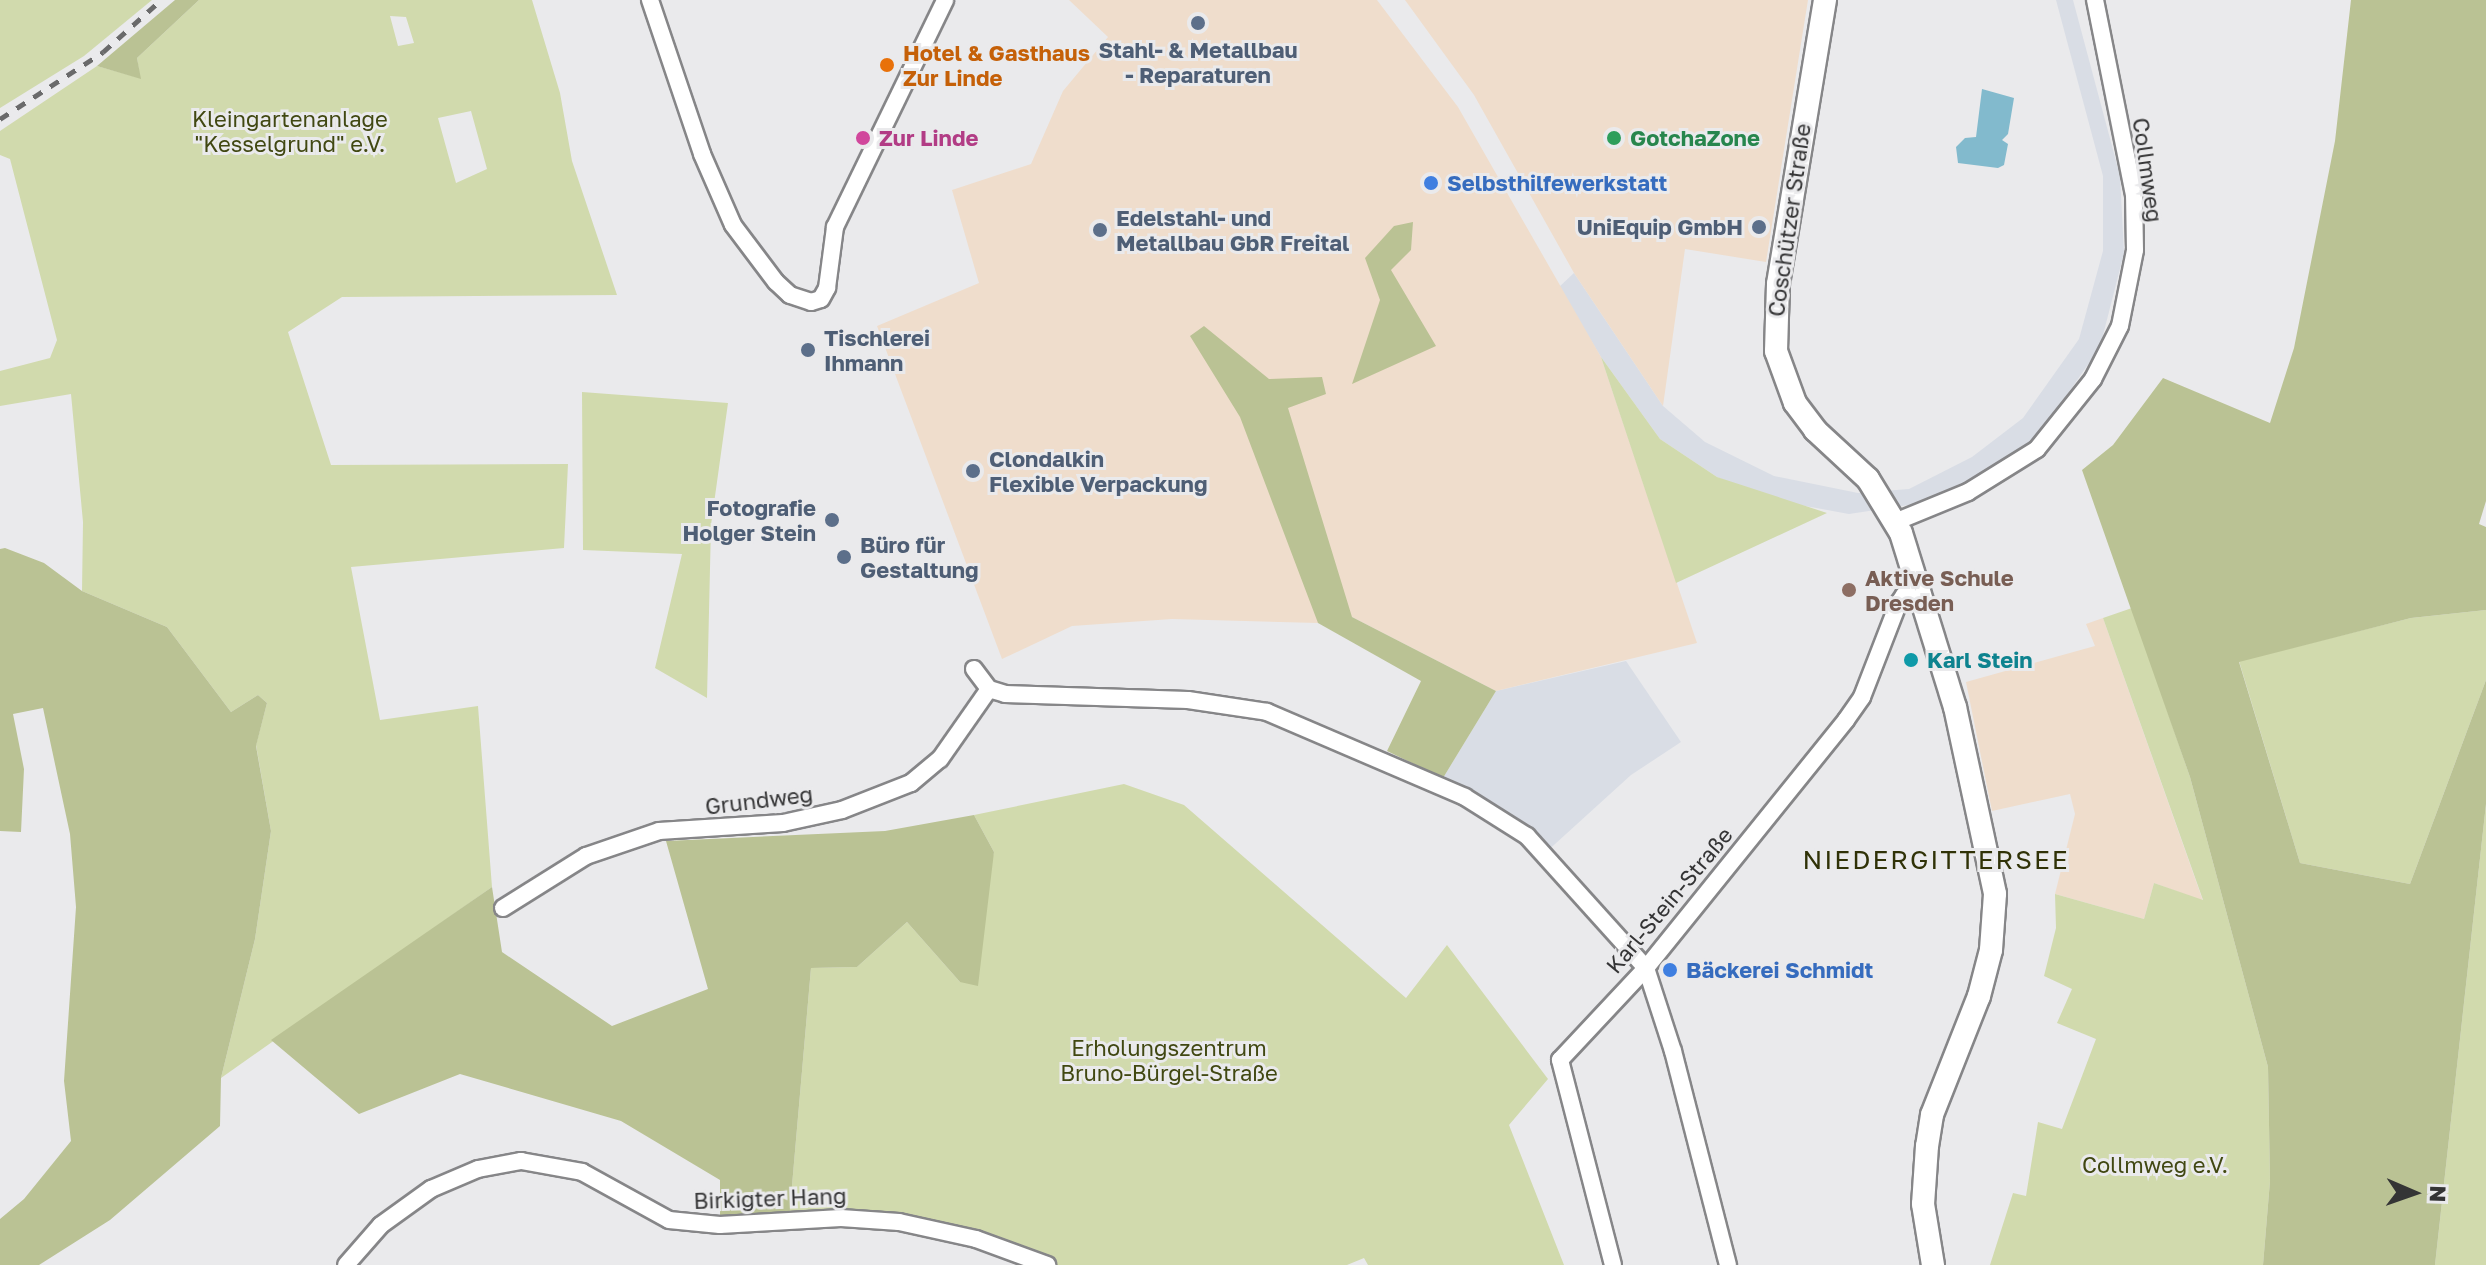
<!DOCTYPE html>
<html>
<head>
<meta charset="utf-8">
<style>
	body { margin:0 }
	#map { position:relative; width:2486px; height:1265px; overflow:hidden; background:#eaeaec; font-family:"Golos Text",sans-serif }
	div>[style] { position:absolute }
	.built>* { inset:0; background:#d9dde5 }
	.industrial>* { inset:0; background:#efddcc }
	.green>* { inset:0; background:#d1daad }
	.forest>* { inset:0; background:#bac294 }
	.water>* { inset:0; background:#82bacd }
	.roads { filter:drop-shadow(2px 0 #868688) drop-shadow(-2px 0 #868688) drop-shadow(0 2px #868688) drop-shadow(0 -2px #868688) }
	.street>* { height:16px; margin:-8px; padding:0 8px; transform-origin:8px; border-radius:8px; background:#fff }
	.secondary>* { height:22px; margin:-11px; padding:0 11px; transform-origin:11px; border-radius:11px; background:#fff }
	.rail>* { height:5px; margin-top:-2.5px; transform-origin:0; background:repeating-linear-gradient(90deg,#6a6a6b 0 10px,transparent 0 20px) }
	.dots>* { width:22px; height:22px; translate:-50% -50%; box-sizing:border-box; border:4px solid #eaeaec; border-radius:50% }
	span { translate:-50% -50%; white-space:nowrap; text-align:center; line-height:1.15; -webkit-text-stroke:6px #eaeaec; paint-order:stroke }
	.service-label { font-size:22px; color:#4e5e75; font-weight:700 }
	.left { translate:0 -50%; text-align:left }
	.right { translate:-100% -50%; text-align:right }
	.food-label { font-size:22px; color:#c56008; font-weight:700 }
	.park-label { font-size:22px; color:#414812 }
	.hotel-label { font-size:22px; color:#b23c85; font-weight:700 }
	.leisure-label { font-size:22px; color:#27864d; font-weight:700 }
	.street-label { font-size:22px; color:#343435 }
	.shop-label { font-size:22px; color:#366cbe; font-weight:700 }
	.education-label { font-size:22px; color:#785e54; font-weight:700 }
	.culture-label { font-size:22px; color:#0d838f; font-weight:700 }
	.quarter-label { font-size:26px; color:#303207; letter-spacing:2px }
	.north { position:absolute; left:2374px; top:1153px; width:80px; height:80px; -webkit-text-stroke:6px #eaeaec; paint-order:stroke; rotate:92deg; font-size:22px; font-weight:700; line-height:32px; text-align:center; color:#343435 }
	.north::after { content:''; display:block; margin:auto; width:28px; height:36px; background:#343435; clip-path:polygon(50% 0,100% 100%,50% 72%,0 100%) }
</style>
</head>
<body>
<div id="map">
	<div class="built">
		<div style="clip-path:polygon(2056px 0,2073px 0,2120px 176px,2124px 253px,2100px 347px,2040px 434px,1984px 474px,1922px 503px,1849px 514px,1778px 501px,1717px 477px,1660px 439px,1601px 357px,1559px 287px,1574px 273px,1663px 406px,1705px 442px,1774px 476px,1858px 493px,1909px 489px,1972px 457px,2023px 418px,2079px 339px,2103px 251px,2103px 176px)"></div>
		<div style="clip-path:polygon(1626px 661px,1681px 742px,1631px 775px,1544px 854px,1443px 778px,1496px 691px)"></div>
	</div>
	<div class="industrial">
		<div style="clip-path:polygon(1069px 0,1377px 0,1458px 107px,1601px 357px,1697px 643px,1496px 691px,1352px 617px,1318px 623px,1172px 619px,1072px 626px,1002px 659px,877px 326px,979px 283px,952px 190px,1031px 164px,1063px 91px,1108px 37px)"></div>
		<div style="clip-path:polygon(1405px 0,1808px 0,1766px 262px,1685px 249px,1663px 406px,1574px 273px,1474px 95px)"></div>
		<div style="clip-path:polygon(2103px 618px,2203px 901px,2154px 883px,2144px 919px,2055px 894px,2075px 814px,2070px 794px,1992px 811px,1966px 682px,2095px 646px,2086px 624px)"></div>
	</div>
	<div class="green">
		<div style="clip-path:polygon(0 0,152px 0,84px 56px,0 108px)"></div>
		<div style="clip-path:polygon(evenodd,199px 0,532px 0,560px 93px,572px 161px,617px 295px,342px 297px,288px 332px,331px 465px,568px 464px,564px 548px,351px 567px,380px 720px,478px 706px,492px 887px,221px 1078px,255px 939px,271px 831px,256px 745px,267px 703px,258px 695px,231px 712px,167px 627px,82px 591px,83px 522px,71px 394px,0 406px,0 371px,50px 358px,57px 340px,10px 159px,0 155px,0 131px,97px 66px,140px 78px,137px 58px,199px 0,390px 16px,406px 17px,414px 43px,398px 46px,390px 16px,199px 0,471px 111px,487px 169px,456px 183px,438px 118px,471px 111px)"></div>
		<div style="clip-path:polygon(1601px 357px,1660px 439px,1717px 477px,1827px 513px,1676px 583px)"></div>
		<div style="clip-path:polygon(582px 392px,728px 403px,711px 525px,707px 698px,655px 668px,682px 554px,583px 550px)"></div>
		<div style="clip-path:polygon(2132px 608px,2190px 777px,2268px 1067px,2270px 1181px,2263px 1265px,1990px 1265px,2013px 1193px,2026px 1196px,2038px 1122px,2062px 1129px,2096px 1039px,2057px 1023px,2072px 989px,2044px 976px,2056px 928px,2055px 894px,2144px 919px,2154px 883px,2203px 900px,2103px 618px)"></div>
		<div style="clip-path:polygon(2486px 610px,2486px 680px,2410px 884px,2300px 863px,2239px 661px,2411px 618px)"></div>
		<div style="clip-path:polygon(1124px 784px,1184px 805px,1406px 998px,1447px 945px,1548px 1079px,1509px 1125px,1564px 1265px,1368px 1265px,1364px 1258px,1347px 1265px,1047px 1265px,956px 1233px,789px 1220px,811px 968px,857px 967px,907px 922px,960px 982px,994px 852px,974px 815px)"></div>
		<div style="clip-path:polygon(2486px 804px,2486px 1265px,2435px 1265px)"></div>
	</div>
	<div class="forest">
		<div style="clip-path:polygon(175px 0,199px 0,137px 58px,141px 79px,97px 66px)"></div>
		<div style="clip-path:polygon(2351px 0,2486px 0,2486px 501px,2479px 524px,2486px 527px,2486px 610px,2411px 618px,2239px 662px,2300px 863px,2410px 884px,2486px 680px,2486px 804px,2435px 1265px,2263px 1265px,2270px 1181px,2268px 1067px,2190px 777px,2082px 470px,2113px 445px,2163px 378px,2270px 423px,2294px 348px,2335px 141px)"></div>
		<div style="clip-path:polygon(1413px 222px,1411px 250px,1391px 270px,1436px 346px,1352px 384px,1380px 300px,1365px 258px,1394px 226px)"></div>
		<div style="clip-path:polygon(1204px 326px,1269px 379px,1322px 377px,1326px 394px,1288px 408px,1352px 617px,1496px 691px,1443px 778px,1387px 751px,1421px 681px,1318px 623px,1240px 417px,1190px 336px)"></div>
		<div style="clip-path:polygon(5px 548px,44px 563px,82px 591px,167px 627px,231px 712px,258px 695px,267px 703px,256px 746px,271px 831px,255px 939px,221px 1078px,220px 1126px,110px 1220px,39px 1265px,0 1265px,0 1219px,24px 1199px,71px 1141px,64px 1081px,76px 907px,70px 834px,43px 708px,13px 714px,24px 769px,21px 832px,0 831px,0 549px)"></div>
		<div style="clip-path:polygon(974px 815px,994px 852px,978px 986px,960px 982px,907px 922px,857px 967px,811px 968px,789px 1220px,720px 1225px,720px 1180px,621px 1121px,460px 1074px,359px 1114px,271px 1040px,492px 887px,502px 952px,612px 1026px,708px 989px,666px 841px,885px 831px)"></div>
	</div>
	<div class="water">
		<div style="clip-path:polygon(1982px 89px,2014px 98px,2008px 134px,2002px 140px,2008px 144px,2004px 165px,1998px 168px,1958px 163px,1956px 147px,1965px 138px,1976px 137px)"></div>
	</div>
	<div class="roads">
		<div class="street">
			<div style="left:650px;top:0;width:163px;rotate:71.3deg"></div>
			<div style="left:702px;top:154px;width:77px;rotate:66.4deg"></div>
			<div style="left:733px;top:225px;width:71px;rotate:53deg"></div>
			<div style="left:776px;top:282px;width:19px;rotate:43deg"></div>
			<div style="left:790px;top:295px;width:22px;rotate:18deg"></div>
			<div style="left:811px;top:302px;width:10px;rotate:-17deg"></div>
			<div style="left:821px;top:299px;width:13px;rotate:-61deg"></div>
			<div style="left:827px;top:288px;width:62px;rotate:-82.5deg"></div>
			<div style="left:835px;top:227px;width:252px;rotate:-64.1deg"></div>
			<div style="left:1895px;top:522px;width:79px;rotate:-22.3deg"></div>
			<div style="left:1968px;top:492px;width:81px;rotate:-31.9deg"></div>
			<div style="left:2037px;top:449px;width:90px;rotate:-51.3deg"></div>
			<div style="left:2093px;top:379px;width:59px;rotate:-63deg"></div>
			<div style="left:2120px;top:326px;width:77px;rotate:-78.8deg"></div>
			<div style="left:2135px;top:250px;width:55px;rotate:-91deg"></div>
			<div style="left:2134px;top:195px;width:199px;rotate:-101.3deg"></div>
			<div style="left:974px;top:669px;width:25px;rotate:53deg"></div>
			<div style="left:989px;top:689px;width:17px;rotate:17deg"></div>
			<div style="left:1005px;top:694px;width:183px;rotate:1.9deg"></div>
			<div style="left:1188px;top:700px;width:80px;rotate:8.6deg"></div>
			<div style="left:1267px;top:712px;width:215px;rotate:23.2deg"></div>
			<div style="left:1465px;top:797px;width:73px;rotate:32.2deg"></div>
			<div style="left:1527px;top:836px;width:178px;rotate:48deg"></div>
			<div style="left:1646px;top:968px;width:87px;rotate:72deg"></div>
			<div style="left:1673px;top:1051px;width:221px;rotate:75.6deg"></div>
			<div style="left:503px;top:908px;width:98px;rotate:-32.1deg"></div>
			<div style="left:586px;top:856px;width:77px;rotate:-18.9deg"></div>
			<div style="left:659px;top:831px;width:124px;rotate:-3.7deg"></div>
			<div style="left:783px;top:823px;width:60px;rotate:-12.4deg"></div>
			<div style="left:842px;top:810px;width:74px;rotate:-21.4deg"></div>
			<div style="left:911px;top:783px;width:38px;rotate:-40deg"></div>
			<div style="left:940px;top:759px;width:85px;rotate:-55deg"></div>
			<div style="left:346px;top:1265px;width:53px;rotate:-48.8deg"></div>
			<div style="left:381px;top:1225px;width:62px;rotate:-35.8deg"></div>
			<div style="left:431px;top:1189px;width:51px;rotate:-23.1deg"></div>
			<div style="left:478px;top:1169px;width:44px;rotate:-10.5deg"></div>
			<div style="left:521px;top:1161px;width:62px;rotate:10.2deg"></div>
			<div style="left:582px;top:1172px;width:99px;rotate:28.9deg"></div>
			<div style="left:669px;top:1220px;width:51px;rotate:5.6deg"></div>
			<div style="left:720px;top:1225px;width:121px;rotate:-3.3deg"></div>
			<div style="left:841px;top:1218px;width:58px;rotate:3.9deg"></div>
			<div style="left:899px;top:1222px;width:79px;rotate:12.4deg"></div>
			<div style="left:976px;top:1239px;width:76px;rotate:20.1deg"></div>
			<div style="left:1613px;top:1265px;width:212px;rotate:-104.5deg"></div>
			<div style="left:1560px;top:1060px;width:126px;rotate:-46.9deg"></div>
			<div style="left:1646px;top:968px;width:319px;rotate:-51.1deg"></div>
			<div style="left:1846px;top:720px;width:28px;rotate:-55deg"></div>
			<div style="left:1862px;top:697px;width:100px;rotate:-68.8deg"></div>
			<div style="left:1898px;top:604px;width:11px;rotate:-56deg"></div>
			<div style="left:1904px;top:595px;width:16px;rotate:-18deg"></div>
		</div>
		<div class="secondary">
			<div style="left:1825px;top:0;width:288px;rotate:99.4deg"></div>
			<div style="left:1778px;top:284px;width:67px;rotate:91.7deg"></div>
			<div style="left:1776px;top:351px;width:55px;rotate:69.9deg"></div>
			<div style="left:1795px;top:403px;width:34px;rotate:53deg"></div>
			<div style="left:1815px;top:430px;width:72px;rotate:42.8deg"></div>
			<div style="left:1868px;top:479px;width:63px;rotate:58.6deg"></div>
			<div style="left:1901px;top:533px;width:182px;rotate:72.8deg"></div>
			<div style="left:1955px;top:707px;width:191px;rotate:77.9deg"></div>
			<div style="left:1995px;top:894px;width:56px;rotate:94.1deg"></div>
			<div style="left:1991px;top:950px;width:48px;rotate:104.6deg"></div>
			<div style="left:1979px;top:996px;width:128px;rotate:111.6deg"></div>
			<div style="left:1932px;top:1115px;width:31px;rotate:99deg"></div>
			<div style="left:1927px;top:1146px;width:58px;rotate:93.9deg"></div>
			<div style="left:1923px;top:1204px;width:62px;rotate:80.7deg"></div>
		</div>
	</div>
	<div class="rail">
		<div style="left:0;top:119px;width:123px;rotate:-33deg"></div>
		<div style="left:103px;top:52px;width:78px;rotate:-41.9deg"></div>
	</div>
	<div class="dots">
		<div style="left:1198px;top:23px;background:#5c6f8a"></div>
		<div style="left:887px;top:65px;background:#e8710a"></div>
		<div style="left:863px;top:138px;background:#d1479c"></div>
		<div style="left:1614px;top:138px;background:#2e9e5b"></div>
		<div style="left:1431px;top:183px;background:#3f7fe0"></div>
		<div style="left:1759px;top:227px;background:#5c6f8a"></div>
		<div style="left:1100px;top:230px;background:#5c6f8a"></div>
		<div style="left:808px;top:350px;background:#5c6f8a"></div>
		<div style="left:973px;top:471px;background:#5c6f8a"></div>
		<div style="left:832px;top:520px;background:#5c6f8a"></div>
		<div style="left:844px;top:557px;background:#5c6f8a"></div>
		<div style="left:1849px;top:590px;background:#8d6e63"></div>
		<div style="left:1911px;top:660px;background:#0f9aa8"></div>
		<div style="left:1670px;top:970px;background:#3f7fe0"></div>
	</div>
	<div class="service-label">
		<span style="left:1198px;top:62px">Stahl- &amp; Metallbau<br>- Reparaturen</span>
		<span class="left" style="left:1116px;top:230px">Edelstahl- und<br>Metallbau GbR Freital</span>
		<span class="right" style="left:1743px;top:227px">UniEquip GmbH</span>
		<span class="left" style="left:824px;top:350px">Tischlerei<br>Ihmann</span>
		<span class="left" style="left:989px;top:471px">Clondalkin<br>Flexible Verpackung</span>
		<span class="right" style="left:816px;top:520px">Fotografie<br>Holger Stein</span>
		<span class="left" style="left:860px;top:557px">Büro für<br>Gestaltung</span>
	</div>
	<div class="food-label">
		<span class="left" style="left:903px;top:65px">Hotel &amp; Gasthaus<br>Zur Linde</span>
	</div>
	<div class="park-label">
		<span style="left:290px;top:131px">Kleingartenanlage<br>"Kesselgrund" e.V.</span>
		<span style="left:1169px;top:1060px">Erholungszentrum<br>Bruno-Bürgel-Straße</span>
		<span style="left:2155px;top:1165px">Collmweg e.V.</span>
	</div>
	<div class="hotel-label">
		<span class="left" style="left:879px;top:138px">Zur Linde</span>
	</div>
	<div class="leisure-label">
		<span class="left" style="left:1630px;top:138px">GotchaZone</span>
	</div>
	<div class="street-label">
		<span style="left:2148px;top:170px;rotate:82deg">Collmweg</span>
		<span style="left:1789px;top:220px;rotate:-82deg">Coschützer Straße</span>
		<span style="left:759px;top:800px;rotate:-7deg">Grundweg</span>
		<span style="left:1669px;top:900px;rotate:-50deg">Karl-Stein-Straße</span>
		<span style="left:770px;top:1198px;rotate:-2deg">Birkigter Hang</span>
	</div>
	<div class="shop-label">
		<span class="left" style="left:1447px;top:183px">Selbsthilfewerkstatt</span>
		<span class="left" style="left:1686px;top:970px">Bäckerei Schmidt</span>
	</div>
	<div class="education-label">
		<span class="left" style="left:1865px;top:590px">Aktive Schule<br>Dresden</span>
	</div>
	<div class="culture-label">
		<span class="left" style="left:1927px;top:660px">Karl Stein</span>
	</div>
	<div class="quarter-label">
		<span style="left:1936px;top:860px">NIEDERGITTERSEE</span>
	</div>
	<div class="north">N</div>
</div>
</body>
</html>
